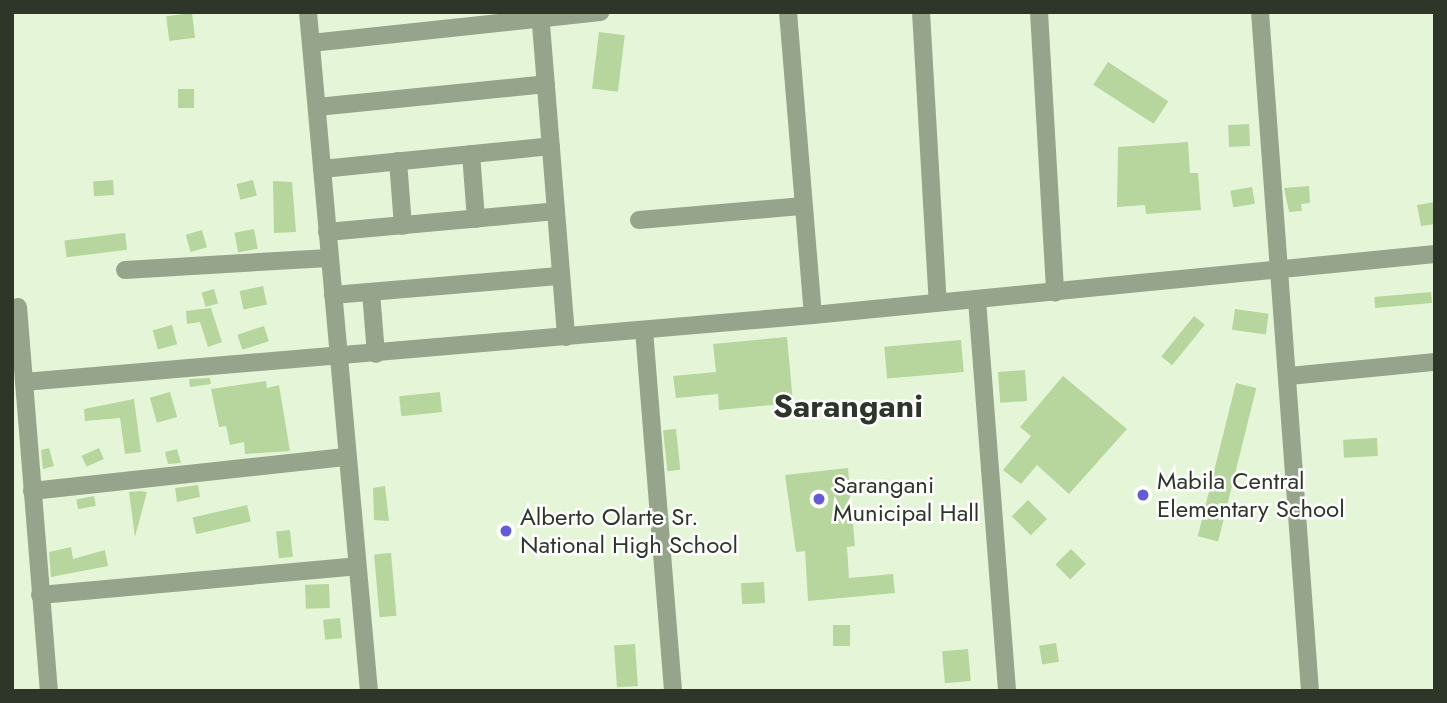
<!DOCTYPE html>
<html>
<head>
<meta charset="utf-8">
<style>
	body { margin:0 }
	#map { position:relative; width:1447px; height:703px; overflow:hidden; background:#e5f6d8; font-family:Jost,sans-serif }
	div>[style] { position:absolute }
	.building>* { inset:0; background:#b6d69d; transform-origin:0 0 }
	.minor>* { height:18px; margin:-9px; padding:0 9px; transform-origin:9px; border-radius:9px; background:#96a48b }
	.tertiary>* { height:18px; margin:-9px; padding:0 9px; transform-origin:9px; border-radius:9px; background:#96a48b }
	.dots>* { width:19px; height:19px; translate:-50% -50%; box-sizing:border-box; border:4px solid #fff; border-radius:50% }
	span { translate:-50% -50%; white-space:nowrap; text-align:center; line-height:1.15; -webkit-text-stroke:5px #fff; paint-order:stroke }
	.poi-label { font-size:24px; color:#2e3529 }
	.left { translate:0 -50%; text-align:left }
	.district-label { font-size:32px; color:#2e3529; font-weight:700 }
	.frame { position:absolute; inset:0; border:14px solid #2e3529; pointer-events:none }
</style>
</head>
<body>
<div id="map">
	<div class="building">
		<div style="left:192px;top:13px;width:25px;height:26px;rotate:83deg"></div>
		<div style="left:599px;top:32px;width:26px;height:57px;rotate:7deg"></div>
		<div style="left:1108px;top:62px;width:72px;height:27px;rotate:33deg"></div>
		<div style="left:194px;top:89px;width:19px;height:16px;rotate:90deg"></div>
		<div style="left:1249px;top:124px;width:22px;height:21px;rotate:87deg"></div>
		<div style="clip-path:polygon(1188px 142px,1190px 173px,1198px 173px,1201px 210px,1146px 214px,1145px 205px,1117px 207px,1118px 147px)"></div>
		<div style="left:113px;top:180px;width:15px;height:20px;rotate:86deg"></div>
		<div style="left:253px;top:180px;width:16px;height:17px;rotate:76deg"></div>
		<div style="clip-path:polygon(273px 181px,292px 182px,296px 232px,274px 233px)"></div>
		<div style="clip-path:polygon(1309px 186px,1310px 203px,1301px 204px,1302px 211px,1289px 212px,1284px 188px)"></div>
		<div style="left:1252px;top:187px;width:17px;height:22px;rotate:80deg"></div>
		<div style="clip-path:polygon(1435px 202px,1435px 224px,1421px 226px,1417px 205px)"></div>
		<div style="left:254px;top:229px;width:20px;height:20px;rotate:79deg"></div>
		<div style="left:202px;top:230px;width:18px;height:17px;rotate:74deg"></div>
		<div style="left:125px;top:233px;width:17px;height:61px;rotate:83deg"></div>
		<div style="left:263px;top:286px;width:19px;height:24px;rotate:78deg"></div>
		<div style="left:214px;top:289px;width:15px;height:13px;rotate:74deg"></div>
		<div style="left:1431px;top:292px;width:11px;height:57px;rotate:85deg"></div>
		<div style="clip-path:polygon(211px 308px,222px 342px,208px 347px,200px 322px,187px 324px,186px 311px)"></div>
		<div style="left:1235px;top:309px;width:34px;height:21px;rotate:8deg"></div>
		<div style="left:1194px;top:316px;width:14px;height:52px;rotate:39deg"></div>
		<div style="left:172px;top:325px;width:20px;height:20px;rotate:75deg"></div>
		<div style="left:264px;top:326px;width:16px;height:28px;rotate:72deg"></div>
		<div style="clip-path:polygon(787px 337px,793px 403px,719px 410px,718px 394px,676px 398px,673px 376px,716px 372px,713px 344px)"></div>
		<div style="left:961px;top:340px;width:32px;height:77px;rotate:85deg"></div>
		<div style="left:1025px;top:370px;width:31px;height:27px;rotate:86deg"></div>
		<div style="clip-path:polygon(1063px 376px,1127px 429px,1069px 494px,1037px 465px,1021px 484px,1003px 470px,1031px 436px,1020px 427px)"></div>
		<div style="clip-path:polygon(210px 378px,211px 384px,190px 387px,189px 379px)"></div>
		<div style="clip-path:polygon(266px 381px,267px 388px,279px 385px,290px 451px,245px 454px,244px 442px,230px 445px,226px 426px,219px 427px,211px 389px)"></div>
		<div style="left:1236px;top:383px;width:21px;height:158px;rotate:14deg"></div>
		<div style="left:170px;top:392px;width:26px;height:21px;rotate:74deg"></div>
		<div style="left:440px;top:392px;width:20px;height:41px;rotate:84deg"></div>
		<div style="clip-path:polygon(134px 399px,141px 452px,125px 454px,120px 418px,85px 421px,84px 409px)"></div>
		<div style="left:676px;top:429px;width:41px;height:13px;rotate:84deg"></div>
		<div style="left:1377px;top:438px;width:18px;height:34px;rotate:87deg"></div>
		<div style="clip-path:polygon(49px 448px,54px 466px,43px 469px,41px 450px)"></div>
		<div style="left:99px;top:448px;width:12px;height:19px;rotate:66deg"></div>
		<div style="clip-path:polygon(177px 449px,181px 463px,168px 464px,165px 452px)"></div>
		<div style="clip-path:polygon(848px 468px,855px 546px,847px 547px,849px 578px,893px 574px,895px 593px,808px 601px,805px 551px,796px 552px,785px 475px)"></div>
		<div style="clip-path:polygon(198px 485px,200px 497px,177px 502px,175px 488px)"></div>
		<div style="clip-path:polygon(385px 486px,389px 521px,374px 520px,373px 488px)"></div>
		<div style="clip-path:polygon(141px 491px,147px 492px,135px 537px,129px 492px)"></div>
		<div style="left:94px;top:496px;width:10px;height:18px;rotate:79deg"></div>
		<div style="left:1028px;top:500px;width:27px;height:23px;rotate:45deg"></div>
		<div style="left:247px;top:505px;width:17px;height:56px;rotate:77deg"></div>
		<div style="left:290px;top:530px;width:27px;height:14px;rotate:84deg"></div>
		<div style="clip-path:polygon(71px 547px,73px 559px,105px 550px,108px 566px,51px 577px,49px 552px)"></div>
		<div style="left:1071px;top:549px;width:21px;height:22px;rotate:45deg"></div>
		<div style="left:391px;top:553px;width:63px;height:17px;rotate:85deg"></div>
		<div style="left:764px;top:582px;width:21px;height:23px;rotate:87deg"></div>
		<div style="left:329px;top:584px;width:24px;height:24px;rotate:88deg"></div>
		<div style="left:340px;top:618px;width:20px;height:17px;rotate:84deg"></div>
		<div style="left:833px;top:625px;width:17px;height:21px"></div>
		<div style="left:1056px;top:643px;width:19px;height:17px;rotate:81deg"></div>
		<div style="left:635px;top:644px;width:42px;height:21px;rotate:86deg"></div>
		<div style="left:968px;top:649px;width:32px;height:26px;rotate:85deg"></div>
	</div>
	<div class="minor">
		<div style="left:308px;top:12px;width:682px;rotate:84.87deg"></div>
		<div style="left:540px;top:12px;width:326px;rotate:85.4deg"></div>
		<div style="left:921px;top:12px;width:291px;rotate:86.7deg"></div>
		<div style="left:1039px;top:12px;width:281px;rotate:86.7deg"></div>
		<div style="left:1260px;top:12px;width:681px;rotate:85.79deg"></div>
		<div style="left:311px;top:43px;width:291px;rotate:-6.1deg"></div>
		<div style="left:317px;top:107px;width:230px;rotate:-5.7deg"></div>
		<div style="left:471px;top:154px;width:65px;rotate:85.6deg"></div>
		<div style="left:398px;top:161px;width:65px;rotate:85.6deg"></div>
		<div style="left:322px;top:169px;width:230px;rotate:-5.7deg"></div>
		<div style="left:639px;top:220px;width:165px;rotate:-4.9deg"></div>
		<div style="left:327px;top:232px;width:230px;rotate:-5.2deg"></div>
		<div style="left:125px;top:270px;width:204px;rotate:-3.4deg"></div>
		<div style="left:371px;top:292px;width:62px;rotate:85.4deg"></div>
		<div style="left:333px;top:295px;width:229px;rotate:-4.8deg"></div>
		<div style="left:977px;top:300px;width:392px;rotate:85.6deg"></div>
		<div style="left:18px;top:307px;width:385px;rotate:85.4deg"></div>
		<div style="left:644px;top:330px;width:362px;rotate:85.4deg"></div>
		<div style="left:1289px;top:376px;width:147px;rotate:-5.5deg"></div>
		<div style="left:24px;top:382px;width:792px;rotate:-4.85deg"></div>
		<div style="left:32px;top:491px;width:317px;rotate:-6.2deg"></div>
		<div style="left:40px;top:595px;width:318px;rotate:-5.2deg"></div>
	</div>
	<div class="tertiary">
		<div style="left:788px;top:12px;width:304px;rotate:85.3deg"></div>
		<div style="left:813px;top:315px;width:625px;rotate:-5.6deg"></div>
	</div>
	<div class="dots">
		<div style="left:1143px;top:495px;background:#655cd5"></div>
		<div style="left:819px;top:499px;background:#655cd5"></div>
		<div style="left:506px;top:531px;background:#655cd5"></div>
	</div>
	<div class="poi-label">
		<span class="left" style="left:1157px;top:495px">Mabila Central<br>Elementary School</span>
		<span class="left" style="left:833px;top:499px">Sarangani<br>Municipal Hall</span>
		<span class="left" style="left:520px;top:531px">Alberto Olarte Sr.<br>National High School</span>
	</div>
	<div class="district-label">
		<span style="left:848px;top:406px">Sarangani</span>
	</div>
	<div class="frame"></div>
</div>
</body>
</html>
